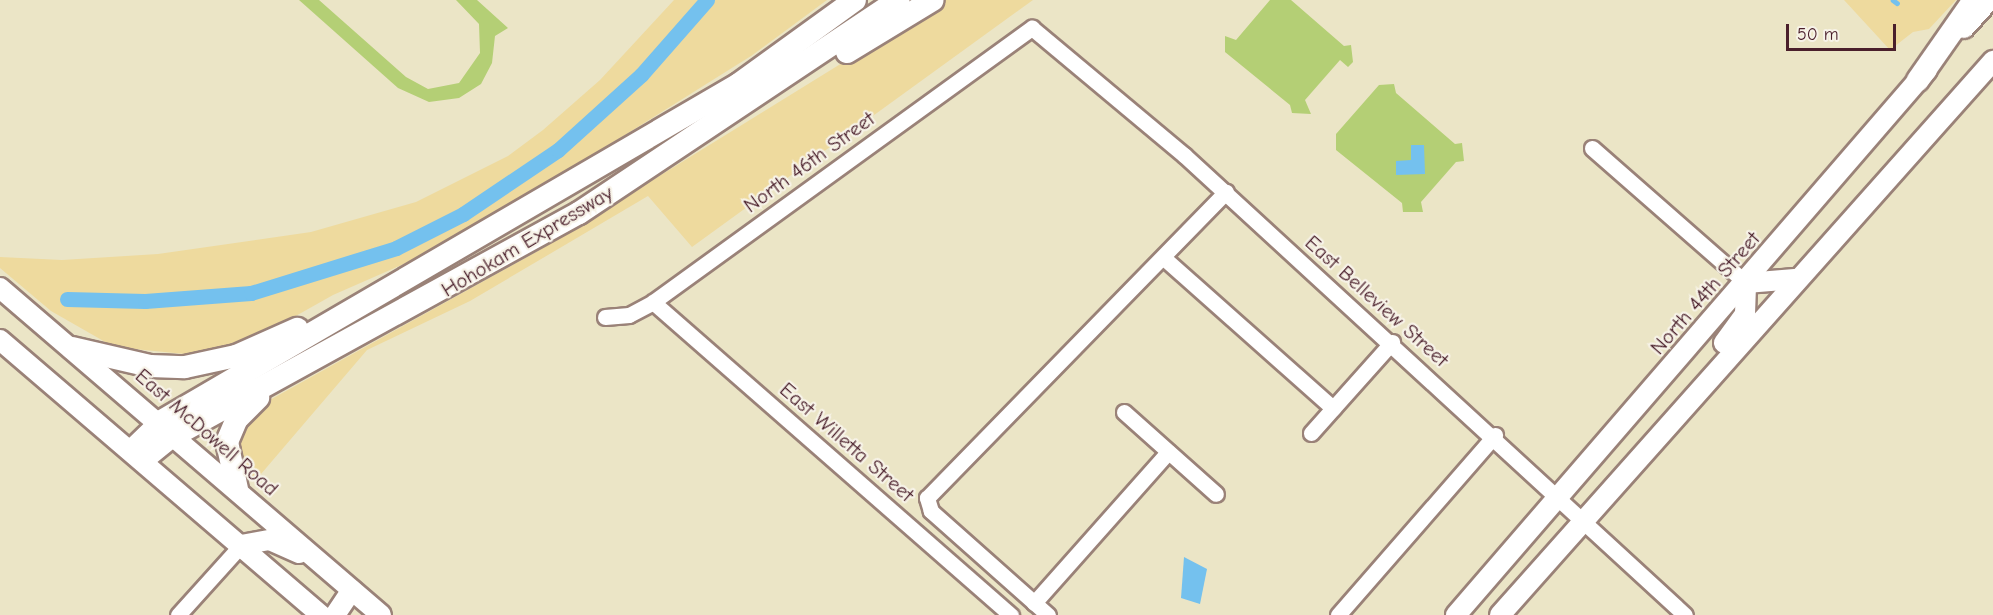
<!DOCTYPE html>
<html>
<head>
<meta charset="utf-8">
<style>
	body { margin:0 }
	#map { position:relative; width:1993px; height:615px; overflow:hidden; background:#ebe5c6; font-family:"Comic Neue",sans-serif }
	div>[style] { position:absolute }
	.green>* { inset:0; background:#b4cf75 }
	.sand>* { inset:0; background:#eeda9e }
	.water>* { inset:0; background:#74c1ee }
	.stream>* { height:4.5px; margin:-2.25px; padding:0 2.25px; transform-origin:2.25px; border-radius:2.25px; background:#74c1ee }
	.canal>* { height:15px; margin:-7.5px; padding:0 7.5px; transform-origin:7.5px; border-radius:7.5px; background:#74c1ee }
	.roads { filter:drop-shadow(2px 0 #9a8278) drop-shadow(-2px 0 #9a8278) drop-shadow(0 2px #9a8278) drop-shadow(0 -2px #9a8278) }
	.minor>* { height:15px; margin:-7.5px; padding:0 7.5px; transform-origin:7.5px; border-radius:7.5px; background:#fff }
	.major>* { height:20px; margin:-10px; padding:0 10px; transform-origin:10px; border-radius:10px; background:#fff }
	.highway>* { height:22px; margin:-11px; padding:0 11px; transform-origin:11px; border-radius:11px; background:#fff }
	span { translate:-50% -50%; white-space:nowrap; text-align:center; line-height:1.15; -webkit-text-stroke:4.5px #f7f3e8; paint-order:stroke }
	.street-label { font-size:21px; color:#4a1f2b }
	.scale { position:absolute; left:1786px; top:24px; width:110px; height:27px; box-sizing:border-box; border:3px solid #4a1f2b; border-top:0; padding-left:8px; font-size:18px; line-height:21px; white-space:nowrap; color:#4a1f2b; -webkit-text-stroke:4px #f7f3e8; paint-order:stroke }
</style>
</head>
<body>
<div id="map">
	<div class="green">
		<div style="clip-path:polygon(299px 0,319px 0,406px 77px,428px 89px,459px 83px,480px 53px,479px 24px,456px 0,477px 0,508px 28px,495px 36px,492px 63px,481px 84px,459px 98px,429px 102px,398px 88px)"></div>
		<div style="clip-path:polygon(1270px 0,1291px 0,1344px 46px,1351px 45px,1353px 62px,1348px 67px,1340px 60px,1305px 100px,1311px 114px,1292px 113px,1290px 105px,1225px 52px,1225px 36px,1236px 40px)"></div>
		<div style="clip-path:polygon(1394px 84px,1396px 93px,1455px 144px,1462px 143px,1464px 161px,1456px 162px,1421px 202px,1423px 212px,1403px 212px,1402px 203px,1336px 150px,1336px 134px,1379px 85px)"></div>
	</div>
	<div class="sand">
		<div style="clip-path:polygon(674px 0,827px 0,751px 56px,550px 182px,422px 256px,333px 295px,244px 345px,185px 354px,114px 347px,51px 311px,0 268px,0 257px,62px 260px,158px 254px,311px 232px,416px 202px,508px 156px,543px 130px,600px 80px)"></div>
		<div style="clip-path:polygon(944px 0,1033px 0,692px 247px,648px 196px,470px 301px,367px 350px,255px 481px,239px 464px,237px 430px,268px 401px,538px 251px)"></div>
		<div style="clip-path:polygon(1844px 0,1956px 0,1929px 29px,1913px 32px,1890px 50px)"></div>
	</div>
	<div class="water">
		<div style="clip-path:polygon(1411px 145px,1424px 145px,1425px 174px,1396px 175px,1396px 161px,1411px 160px)"></div>
		<div style="clip-path:polygon(1184px 557px,1207px 569px,1200px 604px,1181px 598px)"></div>
	</div>
	<div class="stream">
		<div style="left:1893px;top:0;width:5px;rotate:37deg"></div>
	</div>
	<div class="canal">
		<div style="left:67px;top:299px;width:78px;rotate:1.5deg"></div>
		<div style="left:145px;top:301px;width:106px;rotate:-4.3deg"></div>
		<div style="left:251px;top:293px;width:152px;rotate:-17.2deg"></div>
		<div style="left:396px;top:248px;width:75px;rotate:-26.9deg"></div>
		<div style="left:463px;top:214px;width:115px;rotate:-34deg"></div>
		<div style="left:558px;top:150px;width:112px;rotate:-42.1deg"></div>
		<div style="left:641px;top:75px;width:100px;rotate:-48.7deg"></div>
	</div>
	<div class="roads">
		<div class="minor">
			<div style="left:1592px;top:148px;width:205px;rotate:41.2deg"></div>
			<div style="left:1164px;top:258px;width:226px;rotate:41.6deg"></div>
			<div style="left:653px;top:302px;width:476px;rotate:41.2deg"></div>
			<div style="left:605px;top:317px;width:24px;rotate:-5deg"></div>
			<div style="left:629px;top:315px;width:27px;rotate:-28deg"></div>
			<div style="left:653px;top:302px;width:468px;rotate:-35.9deg"></div>
			<div style="left:1032px;top:28px;width:198px;rotate:39.9deg"></div>
			<div style="left:1184px;top:155px;width:680px;rotate:42.56deg"></div>
			<div style="left:1124px;top:412px;width:123px;rotate:41.7deg"></div>
			<div style="left:1311px;top:433px;width:122px;rotate:-48.3deg"></div>
			<div style="left:1034px;top:603px;width:202px;rotate:-48.4deg"></div>
			<div style="left:178px;top:615px;width:94px;rotate:-48deg"></div>
			<div style="left:1048px;top:615px;width:157px;rotate:-138.4deg"></div>
			<div style="left:931px;top:511px;width:14px;rotate:-107deg"></div>
			<div style="left:927px;top:498px;width:428px;rotate:-45.7deg"></div>
			<div style="left:1338px;top:615px;width:239px;rotate:-48.9deg"></div>
		</div>
		<div class="major">
			<div style="left:1964px;top:28px;width:38px;rotate:-48deg"></div>
			<div style="left:1746px;top:283px;width:49px;rotate:-4.7deg"></div>
			<div style="left:0;top:288px;width:502px;rotate:40.64deg"></div>
			<div style="left:0;top:340px;width:423px;rotate:40.6deg"></div>
			<div style="left:1724px;top:343px;width:36px;rotate:-54deg"></div>
			<div style="left:1745px;top:314px;width:31px;rotate:-88deg"></div>
			<div style="left:131px;top:450px;width:40px;rotate:-44deg"></div>
			<div style="left:144px;top:460px;width:40px;rotate:-39deg"></div>
			<div style="left:241px;top:545px;width:29px;rotate:-10deg"></div>
			<div style="left:270px;top:540px;width:32px;rotate:24deg"></div>
			<div style="left:335px;top:615px;width:30px;rotate:-56deg"></div>
			<div style="left:1456px;top:615px;width:720px;rotate:-49.17deg"></div>
			<div style="left:1500px;top:615px;width:742px;rotate:-48.33deg"></div>
		</div>
		<div class="highway">
			<div style="left:847px;top:52px;width:100px;rotate:-31.2deg"></div>
			<div style="left:1918px;top:80px;width:98px;rotate:-55deg"></div>
			<div style="left:72px;top:348px;width:80px;rotate:13deg"></div>
			<div style="left:150px;top:366px;width:35px;rotate:2deg"></div>
			<div style="left:185px;top:367px;width:52px;rotate:-12.2deg"></div>
			<div style="left:236px;top:356px;width:67px;rotate:-23.9deg"></div>
			<div style="left:160px;top:422px;width:670px;rotate:-30.27deg"></div>
			<div style="left:739px;top:84px;width:143px;rotate:-35.9deg"></div>
			<div style="left:175px;top:435px;width:461px;rotate:-28.8deg"></div>
			<div style="left:579px;top:213px;width:384px;rotate:-33.7deg"></div>
			<div style="left:237px;top:489px;width:48px;rotate:-102deg"></div>
			<div style="left:227px;top:442px;width:25px;rotate:-67deg"></div>
			<div style="left:237px;top:419px;width:30px;rotate:-45deg"></div>
		</div>
	</div>
	<div class="street-label">
		<span style="left:809px;top:162px;rotate:-36deg">North 46th Street</span>
		<span style="left:527px;top:241px;rotate:-31deg">Hohokam Expressway</span>
		<span style="left:1705px;top:293px;rotate:-49deg">North 44th Street</span>
		<span style="left:1377px;top:301px;rotate:42deg">East Belleview Street</span>
		<span style="left:207px;top:432px;rotate:41deg">East McDowell Road</span>
		<span style="left:847px;top:442px;rotate:41deg">East Willetta Street</span>
	</div>
	<div class="scale">50 m</div>
</div>
</body>
</html>
